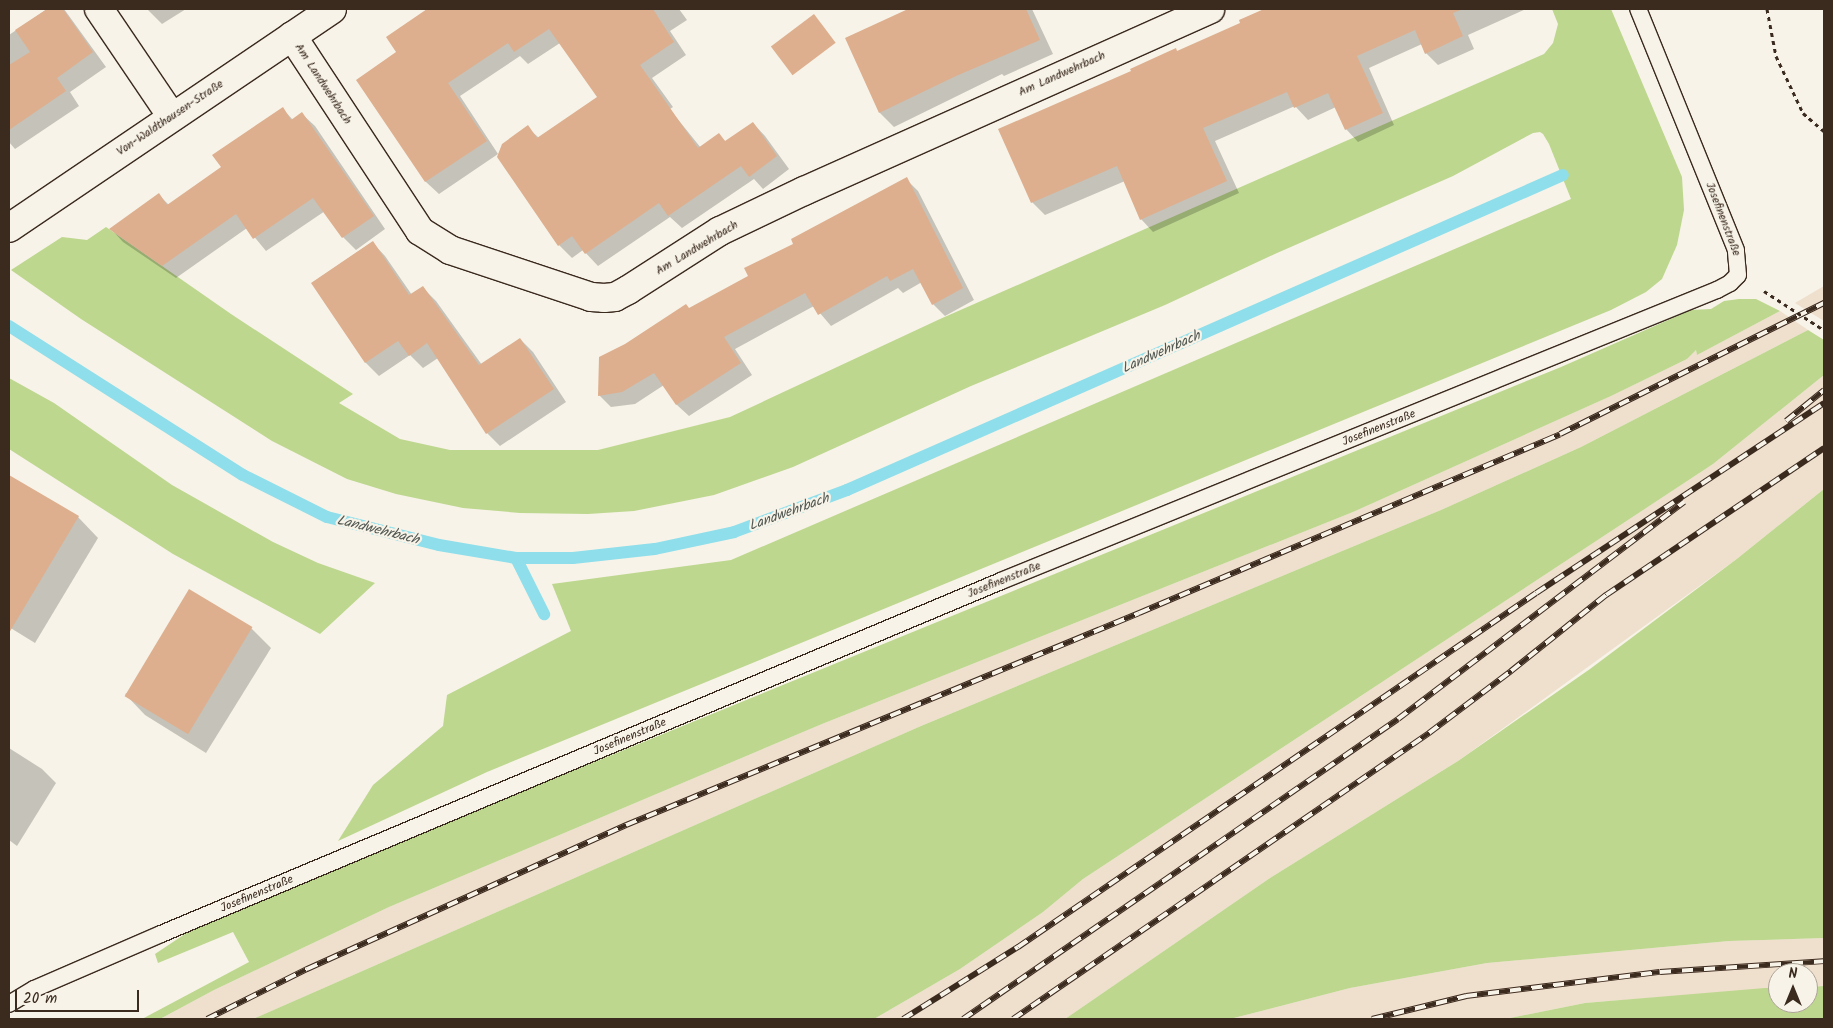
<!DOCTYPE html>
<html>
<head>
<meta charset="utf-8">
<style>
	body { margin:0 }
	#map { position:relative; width:1833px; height:1028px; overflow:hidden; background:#f7f3e8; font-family:Kalam,sans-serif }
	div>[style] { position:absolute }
	.built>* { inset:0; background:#efdfcd }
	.green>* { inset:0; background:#bdd78e }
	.shadow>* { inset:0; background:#0003 }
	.stream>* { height:12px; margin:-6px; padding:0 6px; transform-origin:6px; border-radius:6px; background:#8edeeb }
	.building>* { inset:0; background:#ddaf8e; transform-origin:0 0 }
	.path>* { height:3px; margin-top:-1.5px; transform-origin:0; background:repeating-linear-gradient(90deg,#3b2a1e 0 4px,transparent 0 8px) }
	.roads { filter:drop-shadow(1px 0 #3b2a1e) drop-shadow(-1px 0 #3b2a1e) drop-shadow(0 1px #3b2a1e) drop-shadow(0 -1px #3b2a1e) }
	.service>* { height:16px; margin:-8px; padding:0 8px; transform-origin:8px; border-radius:8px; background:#f7f3e8 }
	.minor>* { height:28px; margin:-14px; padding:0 14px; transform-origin:14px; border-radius:14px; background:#f7f3e8 }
	.tertiary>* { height:28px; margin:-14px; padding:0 14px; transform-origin:14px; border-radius:14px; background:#f7f3e8 }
	.rail>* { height:5.5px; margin-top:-2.75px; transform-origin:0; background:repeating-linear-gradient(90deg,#f7f3e8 0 11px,#3b2a1e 0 22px); box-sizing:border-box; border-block:1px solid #3b2a1e }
	.path-bridge>* { height:3px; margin-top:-1.5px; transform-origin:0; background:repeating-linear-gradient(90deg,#3b2a1e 0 4px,transparent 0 8px) }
	span { translate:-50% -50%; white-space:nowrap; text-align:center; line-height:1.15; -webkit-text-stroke:4.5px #f7f3e8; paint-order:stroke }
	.street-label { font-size:12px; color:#3b2a1e }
	.water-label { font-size:14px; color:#505751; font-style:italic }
	.frame { position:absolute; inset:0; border:10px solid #3b2a1e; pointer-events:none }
	.north { position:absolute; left:1768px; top:963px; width:50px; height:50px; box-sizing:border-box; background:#f7f3e8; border:1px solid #aca397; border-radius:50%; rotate:0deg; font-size:14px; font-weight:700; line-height:20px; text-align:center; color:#3b2a1e }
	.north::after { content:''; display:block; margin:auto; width:18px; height:22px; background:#3b2a1e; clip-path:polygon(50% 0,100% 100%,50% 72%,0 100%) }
	.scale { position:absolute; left:15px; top:990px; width:124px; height:22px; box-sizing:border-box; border:2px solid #3b2a1e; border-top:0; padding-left:6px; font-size:15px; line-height:18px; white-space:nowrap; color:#3b2a1e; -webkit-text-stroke:4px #f7f3e8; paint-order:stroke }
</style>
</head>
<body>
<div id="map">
	<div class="built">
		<div style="clip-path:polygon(1824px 286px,1824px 321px,1795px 303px)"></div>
		<div style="clip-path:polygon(1780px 311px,1808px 330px,1581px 447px,1441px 510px,921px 726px,253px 1019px,160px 1019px,214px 990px,389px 907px,822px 724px,1353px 512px,1611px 396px,1687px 359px,1696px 350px,1697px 355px)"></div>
		<div style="clip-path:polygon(1824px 375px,1824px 489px,1738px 558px,1458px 761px,1270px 878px,1065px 1019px,874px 1019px,960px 969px,1043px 912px,1083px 879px,1713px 464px)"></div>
		<div style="clip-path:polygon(1824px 938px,1824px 986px,1808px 987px,1808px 973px,1778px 973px,1778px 988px,1585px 1003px,1505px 1019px,1230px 1019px,1350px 988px,1487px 963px,1729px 941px)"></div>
	</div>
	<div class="green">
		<div style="clip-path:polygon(1552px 9px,1611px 9px,1682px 177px,1684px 210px,1677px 245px,1662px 279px,1646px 292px,1611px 310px,487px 772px,338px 841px,373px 785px,443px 726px,447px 695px,571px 631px,552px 584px,731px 560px,1571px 199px,1549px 144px,1543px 134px,1540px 132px,1533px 133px,1453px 176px,1277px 253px,1165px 305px,971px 386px,793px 467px,714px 495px,634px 511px,588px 514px,520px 513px,463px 508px,396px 494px,347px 479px,272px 441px,81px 319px,11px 270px,62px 237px,87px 240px,106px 227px,231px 314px,353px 394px,339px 403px,400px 439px,450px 450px,598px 450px,730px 417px,940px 319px,1544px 54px,1553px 43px,1558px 24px)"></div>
		<div style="clip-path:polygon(1739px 299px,1756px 299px,1780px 311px,1697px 355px,1696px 350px,1687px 359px,1611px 396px,1353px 512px,822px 724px,389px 907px,214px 990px,160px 1019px,142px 1019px,249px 962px,233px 932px,158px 963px,155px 954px,203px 922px,1561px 367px,1691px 310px,1711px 309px,1724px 301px)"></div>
		<div style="clip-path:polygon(1808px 330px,1824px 340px,1824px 375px,1713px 464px,1083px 879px,1043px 912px,960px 969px,874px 1019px,253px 1019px,921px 726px,1441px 510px,1581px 447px)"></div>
		<div style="clip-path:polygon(9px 378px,54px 403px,172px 485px,273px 542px,318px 563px,375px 583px,320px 634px,173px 554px,9px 449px)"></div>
		<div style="clip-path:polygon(1824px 489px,1824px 938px,1729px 941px,1487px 963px,1350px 988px,1230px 1019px,1065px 1019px,1270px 878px,1458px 761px,1590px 669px,1738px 558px)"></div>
		<div style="clip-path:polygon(1824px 986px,1824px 1019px,1505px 1019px,1585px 1003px,1765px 988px,1778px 988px,1778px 1003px,1808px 1003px,1808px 987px)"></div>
	</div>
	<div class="shadow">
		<div style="clip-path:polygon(47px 9px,64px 9px,106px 67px,70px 92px,79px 106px,15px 149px,9px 142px,9px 35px)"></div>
		<div style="clip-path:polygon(147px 9px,186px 9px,162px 24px)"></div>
		<div style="clip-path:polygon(429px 9px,435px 9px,445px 18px,459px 9px,679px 9px,687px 20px,670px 31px,686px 55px,652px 78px,673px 107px,670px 109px,676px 117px,701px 148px,719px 135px,726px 142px,753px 123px,765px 136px,789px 169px,763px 189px,754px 179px,682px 228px,670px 217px,598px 266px,583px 250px,572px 258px,559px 245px,527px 127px,539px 138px,599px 97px,560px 43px,528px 64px,520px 56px,460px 96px,498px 154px,439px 194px,426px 182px,358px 80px,398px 52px,388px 37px)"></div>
		<div style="clip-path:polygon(911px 9px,1032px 9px,1053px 54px,1004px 76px,1002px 74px,894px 127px,880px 113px,846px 38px)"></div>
		<div style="clip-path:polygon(1267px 9px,1526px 9px,1468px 35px,1474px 49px,1438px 65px,1426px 53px,1422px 44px,1369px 68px,1394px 125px,1358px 142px,1346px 129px,1336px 107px,1308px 120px,1295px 106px,1215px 141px,1239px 193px,1153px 232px,1141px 219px,1125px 181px,1045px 215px,1032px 202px,1178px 52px,1242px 24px,1240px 20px)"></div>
		<div style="clip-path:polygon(283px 109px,293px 120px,302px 114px,315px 126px,385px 229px,356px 250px,343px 237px,325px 211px,266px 251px,247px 228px,176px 278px,123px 242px,111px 229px,159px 195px,169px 205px,222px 167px)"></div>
		<div style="clip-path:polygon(906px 179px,918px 191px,974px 300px,945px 316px,933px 304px,922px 282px,903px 293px,898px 288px,831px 326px,814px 306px,735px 349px,752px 375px,689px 416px,677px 405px,664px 385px,635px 404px,611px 407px,599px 395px,626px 345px,749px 276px,795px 244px)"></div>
		<div style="clip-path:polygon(372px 242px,385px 256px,412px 295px,423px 288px,436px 301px,482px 365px,520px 339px,533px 352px,566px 402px,500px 446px,487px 433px,438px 358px,423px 368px,410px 355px,379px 376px,366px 363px,312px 283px)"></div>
		<div style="clip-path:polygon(18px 482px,78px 517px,98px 538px,35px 643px,9px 627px,9px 496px)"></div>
		<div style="clip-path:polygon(251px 628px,271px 648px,206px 753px,145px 715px,125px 694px)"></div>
		<div style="clip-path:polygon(9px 748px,42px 769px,56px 783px,17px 846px,9px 840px)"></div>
	</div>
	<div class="stream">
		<div style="left:9px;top:326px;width:277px;rotate:32.5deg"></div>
		<div style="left:243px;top:475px;width:94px;rotate:26.6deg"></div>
		<div style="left:327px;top:517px;width:115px;rotate:14deg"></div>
		<div style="left:439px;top:545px;width:78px;rotate:9.6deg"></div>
		<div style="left:516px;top:558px;width:57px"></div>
		<div style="left:573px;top:558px;width:82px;rotate:-6.3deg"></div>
		<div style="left:655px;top:549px;width:81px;rotate:-12.1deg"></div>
		<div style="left:734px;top:532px;width:121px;rotate:-20.4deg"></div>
		<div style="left:847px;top:490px;width:782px;rotate:-23.75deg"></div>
		<div style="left:516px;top:558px;width:63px;rotate:63.4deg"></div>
	</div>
	<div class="building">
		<div style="clip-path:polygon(47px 9px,63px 9px,93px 52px,57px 78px,66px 91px,9px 130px,9px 65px,30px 52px,15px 30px)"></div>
		<div style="clip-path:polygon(427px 9px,653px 9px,674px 42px,640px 65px,698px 148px,719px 133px,725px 141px,753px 122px,777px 156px,749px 177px,741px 166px,668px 216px,659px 203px,585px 254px,572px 236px,558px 246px,497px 157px,502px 144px,528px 125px,537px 138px,597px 97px,549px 29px,514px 52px,508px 43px,448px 83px,487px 141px,425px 182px,356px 80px,396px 52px,386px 37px)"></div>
		<div style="clip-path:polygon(908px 9px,1026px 9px,1040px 40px,956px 76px,879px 113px,845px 38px)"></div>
		<div style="clip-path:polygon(1264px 9px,1463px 9px,1453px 13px,1463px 36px,1425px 54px,1415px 30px,1357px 56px,1383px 113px,1345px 130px,1328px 93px,1294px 108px,1287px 92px,1203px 128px,1227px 181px,1140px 220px,1117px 166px,1031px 203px,998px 129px,1131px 71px,1130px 69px,1176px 48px,1177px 51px,1240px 23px,1239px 20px)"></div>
		<div style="left:814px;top:14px;width:36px;height:54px;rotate:53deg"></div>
		<div style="clip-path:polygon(283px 107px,291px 120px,302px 112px,374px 216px,342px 238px,313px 198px,253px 239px,236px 214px,162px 266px,109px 229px,159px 193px,167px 205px,221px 167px,212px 155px)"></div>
		<div style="clip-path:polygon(907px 177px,963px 288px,932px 305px,913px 269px,890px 281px,887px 276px,818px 315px,805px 293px,724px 337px,741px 363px,676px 405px,654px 373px,622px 392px,598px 396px,599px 357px,625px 344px,686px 304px,689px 308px,748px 276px,744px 268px,793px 244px,791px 239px)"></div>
		<div style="clip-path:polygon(373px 241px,409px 295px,423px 286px,479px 365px,520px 338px,554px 389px,486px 434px,427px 343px,409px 356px,398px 341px,365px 363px,311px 283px)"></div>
		<div style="clip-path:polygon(9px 475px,79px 516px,9px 633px)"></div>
		<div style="left:189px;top:589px;width:74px;height:125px;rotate:31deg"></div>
	</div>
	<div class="path">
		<div style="left:1767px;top:9px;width:48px;rotate:79.2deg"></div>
		<div style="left:1776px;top:56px;width:63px;rotate:64.7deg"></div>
		<div style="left:1803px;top:113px;width:28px;rotate:41deg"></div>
		<div style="left:1764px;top:291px;width:24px;rotate:33deg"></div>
	</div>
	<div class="roads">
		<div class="service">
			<div style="left:9px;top:1004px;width:29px;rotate:-31deg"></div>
			<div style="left:34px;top:989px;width:138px;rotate:-23.4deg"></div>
			<div style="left:161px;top:934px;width:911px;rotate:-22.79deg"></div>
			<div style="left:1001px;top:581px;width:773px;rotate:-22.12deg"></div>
			<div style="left:1717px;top:290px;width:15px;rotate:-28deg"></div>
			<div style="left:1730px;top:283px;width:11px;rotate:-45deg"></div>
			<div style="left:1738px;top:275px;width:25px;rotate:-95deg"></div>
			<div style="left:1736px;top:250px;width:260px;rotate:-112.1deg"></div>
		</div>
		<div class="minor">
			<div style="left:99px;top:9px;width:130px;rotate:55.9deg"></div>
			<div style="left:292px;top:36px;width:233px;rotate:56.7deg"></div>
			<div style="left:420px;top:231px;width:36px;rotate:32deg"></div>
			<div style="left:450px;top:250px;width:149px;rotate:18.4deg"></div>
			<div style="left:591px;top:297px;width:13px;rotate:4deg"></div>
			<div style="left:604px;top:298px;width:11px;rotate:-5deg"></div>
			<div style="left:615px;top:297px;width:15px;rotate:-28deg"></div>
			<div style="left:628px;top:290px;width:109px;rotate:-32.7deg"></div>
			<div style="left:720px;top:231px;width:93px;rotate:-25.5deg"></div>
			<div style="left:804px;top:191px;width:445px;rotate:-24.1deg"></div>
		</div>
		<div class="tertiary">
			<div style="left:9px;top:228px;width:390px;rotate:-34.1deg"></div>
		</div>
	</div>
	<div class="rail">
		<div style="left:1786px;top:421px;width:49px;rotate:-39.2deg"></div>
		<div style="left:207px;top:1019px;width:112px;rotate:-26.6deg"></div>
		<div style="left:307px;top:969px;width:350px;rotate:-24.3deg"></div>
		<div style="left:626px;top:825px;width:555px;rotate:-22.45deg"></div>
		<div style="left:1139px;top:613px;width:457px;rotate:-23deg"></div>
		<div style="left:1560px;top:434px;width:295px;rotate:-26.4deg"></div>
		<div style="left:903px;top:1019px;width:136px;rotate:-32.1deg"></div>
		<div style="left:1018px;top:947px;width:627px;rotate:-34.35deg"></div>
		<div style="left:1536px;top:593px;width:345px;rotate:-33.4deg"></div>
		<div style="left:963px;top:1019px;width:528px;rotate:-34.59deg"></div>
		<div style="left:1398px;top:719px;width:359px;rotate:-37.2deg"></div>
		<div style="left:1013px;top:1019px;width:505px;rotate:-34.51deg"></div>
		<div style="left:1429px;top:733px;width:103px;rotate:-37.1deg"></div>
		<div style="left:1511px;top:671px;width:122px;rotate:-38.7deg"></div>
		<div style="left:1606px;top:595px;width:263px;rotate:-34deg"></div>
		<div style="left:1372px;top:1019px;width:97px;rotate:-13.7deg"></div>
		<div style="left:1466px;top:996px;width:195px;rotate:-7.1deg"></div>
		<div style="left:1660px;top:972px;width:164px;rotate:-3.8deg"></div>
	</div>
	<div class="path-bridge">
		<div style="left:1784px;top:304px;width:48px;rotate:33deg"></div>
	</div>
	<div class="street-label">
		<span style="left:1062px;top:74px;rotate:-24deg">Am Landwehrbach</span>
		<span style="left:323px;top:84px;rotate:57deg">Am Landwehrbach</span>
		<span style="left:170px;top:118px;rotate:-34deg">Von-Waldthausen-Straße</span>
		<span style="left:1723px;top:219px;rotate:69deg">Josefinenstraße</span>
		<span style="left:697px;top:248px;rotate:-31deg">Am Landwehrbach</span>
		<span style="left:1379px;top:428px;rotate:-22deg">Josefinenstraße</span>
		<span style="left:1004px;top:580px;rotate:-22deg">Josefinenstraße</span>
		<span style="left:630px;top:737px;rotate:-23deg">Josefinenstraße</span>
		<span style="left:257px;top:894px;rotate:-23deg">Josefinenstraße</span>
	</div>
	<div class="water-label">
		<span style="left:1161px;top:352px;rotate:-24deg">Landwehrbach</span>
		<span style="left:789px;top:512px;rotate:-20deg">Landwehrbach</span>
		<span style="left:378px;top:530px;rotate:14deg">Landwehrbach</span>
	</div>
	<div class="frame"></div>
	<div class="north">N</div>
	<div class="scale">20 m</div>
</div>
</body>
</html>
